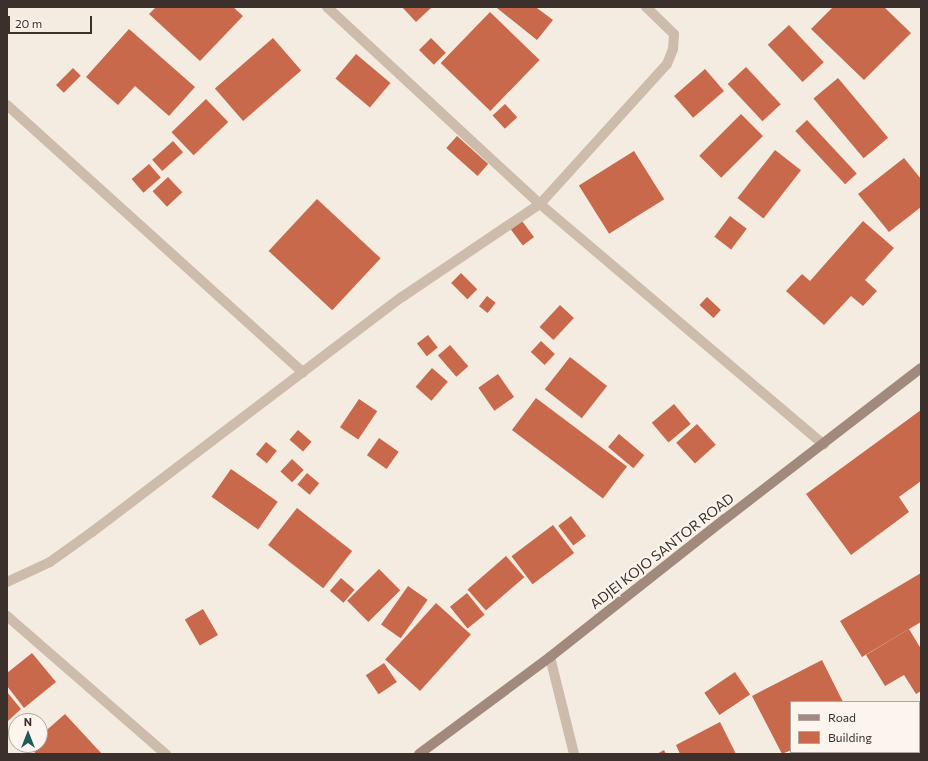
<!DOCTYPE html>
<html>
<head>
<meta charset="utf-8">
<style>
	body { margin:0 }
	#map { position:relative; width:928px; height:761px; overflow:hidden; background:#f4ebe1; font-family:Commissioner,sans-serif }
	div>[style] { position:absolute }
	.building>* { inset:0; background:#c8694b; transform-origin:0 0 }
	.street>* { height:10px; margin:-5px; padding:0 5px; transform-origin:5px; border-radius:5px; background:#cdbbac }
	.secondary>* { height:10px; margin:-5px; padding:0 5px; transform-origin:5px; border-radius:5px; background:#a18a7d }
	span { translate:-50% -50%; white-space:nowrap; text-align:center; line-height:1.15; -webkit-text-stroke:4px #fbf5ee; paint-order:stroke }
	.street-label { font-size:14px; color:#3b302b }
	.frame { position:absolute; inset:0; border:8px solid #3b302b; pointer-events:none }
	.legend { position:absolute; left:790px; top:701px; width:130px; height:52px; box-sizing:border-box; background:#fbf5ee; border:1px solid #aea6a0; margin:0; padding:5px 7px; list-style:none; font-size:12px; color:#3b302b }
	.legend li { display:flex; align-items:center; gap:8px; height:20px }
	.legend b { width:20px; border:1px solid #aea6a0 }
	.north { position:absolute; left:8px; top:713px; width:40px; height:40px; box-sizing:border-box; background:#fbf5ee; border:1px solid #aea6a0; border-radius:50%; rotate:0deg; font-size:11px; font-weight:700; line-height:16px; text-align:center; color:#3b302b }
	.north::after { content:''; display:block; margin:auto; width:14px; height:18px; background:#1f5a5e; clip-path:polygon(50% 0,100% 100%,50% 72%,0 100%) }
	.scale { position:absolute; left:8px; top:16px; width:84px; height:18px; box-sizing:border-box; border:2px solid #3b302b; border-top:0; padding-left:5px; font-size:12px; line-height:14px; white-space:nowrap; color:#3b302b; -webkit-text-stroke:3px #fbf5ee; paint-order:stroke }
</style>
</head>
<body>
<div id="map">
	<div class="building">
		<div style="clip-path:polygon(156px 7px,233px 7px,243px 16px,200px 61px,149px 14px)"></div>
		<div style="clip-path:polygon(402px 7px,432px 7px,416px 22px)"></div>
		<div style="clip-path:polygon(498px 7px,538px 7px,537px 8px,553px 20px,537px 40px,497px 8px)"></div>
		<div style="clip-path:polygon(833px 7px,884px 7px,911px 33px,864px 80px,811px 29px)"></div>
		<div style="left:490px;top:12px;width:69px;height:71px;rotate:44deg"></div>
		<div style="left:789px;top:25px;width:51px;height:29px;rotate:47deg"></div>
		<div style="clip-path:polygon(129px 29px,195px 87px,169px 116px,135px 86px,118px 105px,86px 77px)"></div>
		<div style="left:273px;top:38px;width:43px;height:77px;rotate:49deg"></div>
		<div style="left:431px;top:38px;width:21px;height:17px;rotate:45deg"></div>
		<div style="left:356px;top:54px;width:45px;height:32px;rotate:40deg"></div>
		<div style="left:746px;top:67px;width:51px;height:25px;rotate:47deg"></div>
		<div style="left:73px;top:68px;width:11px;height:24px;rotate:45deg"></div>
		<div style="left:705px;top:69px;width:29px;height:41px;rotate:49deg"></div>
		<div style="left:838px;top:78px;width:78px;height:32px;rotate:50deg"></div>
		<div style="left:206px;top:99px;width:32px;height:48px;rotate:46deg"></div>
		<div style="left:505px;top:104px;width:18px;height:17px;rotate:47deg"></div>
		<div style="left:741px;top:114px;width:31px;height:59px;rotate:45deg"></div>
		<div style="left:807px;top:120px;width:73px;height:16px;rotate:47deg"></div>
		<div style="left:457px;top:136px;width:42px;height:16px;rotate:42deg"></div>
		<div style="left:173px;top:141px;width:15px;height:28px;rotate:48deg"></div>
		<div style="left:775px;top:150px;width:33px;height:61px;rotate:38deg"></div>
		<div style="left:634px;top:151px;width:57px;height:65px;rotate:58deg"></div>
		<div style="clip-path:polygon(904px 158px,921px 179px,921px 207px,889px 232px,858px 194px)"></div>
		<div style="left:149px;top:164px;width:18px;height:23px;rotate:49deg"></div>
		<div style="left:168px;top:177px;width:21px;height:21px;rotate:47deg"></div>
		<div style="left:317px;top:199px;width:87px;height:71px;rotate:43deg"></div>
		<div style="left:730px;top:216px;width:21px;height:26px;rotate:37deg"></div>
		<div style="left:522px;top:221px;width:20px;height:14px;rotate:53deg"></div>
		<div style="clip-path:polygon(863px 221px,894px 248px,865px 280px,877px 291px,863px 306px,851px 296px,824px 325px,786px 291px,802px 274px,810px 281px)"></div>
		<div style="left:461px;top:273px;width:23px;height:14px;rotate:45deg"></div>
		<div style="left:487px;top:296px;width:11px;height:13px;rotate:38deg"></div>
		<div style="left:707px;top:297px;width:19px;height:11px;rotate:43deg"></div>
		<div style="left:560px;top:305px;width:19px;height:30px;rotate:43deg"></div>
		<div style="left:428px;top:335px;width:16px;height:14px;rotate:52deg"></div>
		<div style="left:541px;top:341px;width:19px;height:15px;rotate:43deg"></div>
		<div style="left:450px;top:345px;width:28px;height:16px;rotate:49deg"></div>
		<div style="left:570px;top:357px;width:47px;height:41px;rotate:38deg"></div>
		<div style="left:432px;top:368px;width:21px;height:25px;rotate:41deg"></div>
		<div style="left:498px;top:374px;width:28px;height:24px;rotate:55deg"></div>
		<div style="left:536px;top:398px;width:114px;height:40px;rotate:37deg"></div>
		<div style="left:359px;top:399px;width:22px;height:34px;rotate:34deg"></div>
		<div style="left:674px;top:404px;width:26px;height:29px;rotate:50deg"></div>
		<div style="clip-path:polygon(921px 410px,921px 481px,899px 497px,909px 512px,851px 555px,806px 494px)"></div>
		<div style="left:697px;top:424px;width:28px;height:28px;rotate:48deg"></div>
		<div style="left:298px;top:430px;width:18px;height:13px;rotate:41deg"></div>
		<div style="left:619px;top:434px;width:33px;height:17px;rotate:40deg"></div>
		<div style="left:379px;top:438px;width:24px;height:21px;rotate:35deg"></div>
		<div style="left:266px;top:442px;width:14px;height:16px;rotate:39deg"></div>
		<div style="left:292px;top:459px;width:16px;height:17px;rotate:43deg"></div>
		<div style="left:231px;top:469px;width:57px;height:34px;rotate:35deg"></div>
		<div style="left:307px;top:473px;width:16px;height:15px;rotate:40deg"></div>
		<div style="left:297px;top:508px;width:70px;height:47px;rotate:38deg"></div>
		<div style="left:571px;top:516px;width:25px;height:16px;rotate:53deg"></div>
		<div style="left:553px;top:525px;width:35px;height:52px;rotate:53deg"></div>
		<div style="left:506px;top:556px;width:28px;height:51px;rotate:49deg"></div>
		<div style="left:379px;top:569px;width:30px;height:45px;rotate:45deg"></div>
		<div style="clip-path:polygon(921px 573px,921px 622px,862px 657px,840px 621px)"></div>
		<div style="left:341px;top:578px;width:18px;height:17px;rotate:41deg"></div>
		<div style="left:408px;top:586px;width:24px;height:47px;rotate:35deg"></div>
		<div style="left:467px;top:593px;width:28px;height:22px;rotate:51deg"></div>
		<div style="left:436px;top:603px;width:47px;height:76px;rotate:42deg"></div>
		<div style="left:203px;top:609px;width:30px;height:21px;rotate:60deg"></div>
		<div style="clip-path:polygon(909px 629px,921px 649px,921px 691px,916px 694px,904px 675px,885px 686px,866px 655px)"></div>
		<div style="clip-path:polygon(32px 653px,56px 682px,24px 708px,7px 686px,7px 673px)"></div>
		<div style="clip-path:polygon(822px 660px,843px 702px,791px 702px,791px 750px,782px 754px,752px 696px)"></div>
		<div style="left:384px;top:663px;width:23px;height:22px;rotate:56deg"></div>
		<div style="left:735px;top:672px;width:27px;height:37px;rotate:56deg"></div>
		<div style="clip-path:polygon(7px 692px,21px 709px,8px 721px,7px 720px)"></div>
		<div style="clip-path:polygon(65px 714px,102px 754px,36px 754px,29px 746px,40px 745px,40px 736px)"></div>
		<div style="clip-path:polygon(919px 719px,921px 724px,921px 754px,909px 754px,908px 752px,919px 752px)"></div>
		<div style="clip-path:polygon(720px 722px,736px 754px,680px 754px,676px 745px)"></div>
		<div style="clip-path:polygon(664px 750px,666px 754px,657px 754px)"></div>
	</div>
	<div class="street">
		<div style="left:327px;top:7px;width:290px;rotate:42.8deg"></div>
		<div style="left:540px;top:204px;width:372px;rotate:40.3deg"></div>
		<div style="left:7px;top:105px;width:399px;rotate:42.1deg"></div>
		<div style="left:7px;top:582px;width:47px;rotate:-24.9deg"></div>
		<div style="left:50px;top:562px;width:52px;rotate:-35.5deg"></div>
		<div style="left:92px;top:532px;width:389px;rotate:-37.2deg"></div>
		<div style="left:402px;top:297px;width:166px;rotate:-34deg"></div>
		<div style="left:540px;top:204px;width:189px;rotate:-47.8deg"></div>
		<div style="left:667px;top:64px;width:16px;rotate:-68deg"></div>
		<div style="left:673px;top:49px;width:15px;rotate:-86deg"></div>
		<div style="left:674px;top:34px;width:39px;rotate:-136deg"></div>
		<div style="left:7px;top:616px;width:211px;rotate:41deg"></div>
		<div style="left:550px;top:657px;width:100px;rotate:76.1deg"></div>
	</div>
	<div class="secondary">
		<div style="left:419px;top:754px;width:163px;rotate:-36.5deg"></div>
		<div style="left:550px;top:657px;width:223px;rotate:-38.3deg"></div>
		<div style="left:725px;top:519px;width:247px;rotate:-37.6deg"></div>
	</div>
	<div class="street-label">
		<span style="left:662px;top:551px;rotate:-38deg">ADJEI KOJO SANTOR ROAD</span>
	</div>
	<div class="frame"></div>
	<ul class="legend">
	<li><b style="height:5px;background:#a18a7d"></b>Road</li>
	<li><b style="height:11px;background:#c8694b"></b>Building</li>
	</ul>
	<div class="north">N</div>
	<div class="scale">20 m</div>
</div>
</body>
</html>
